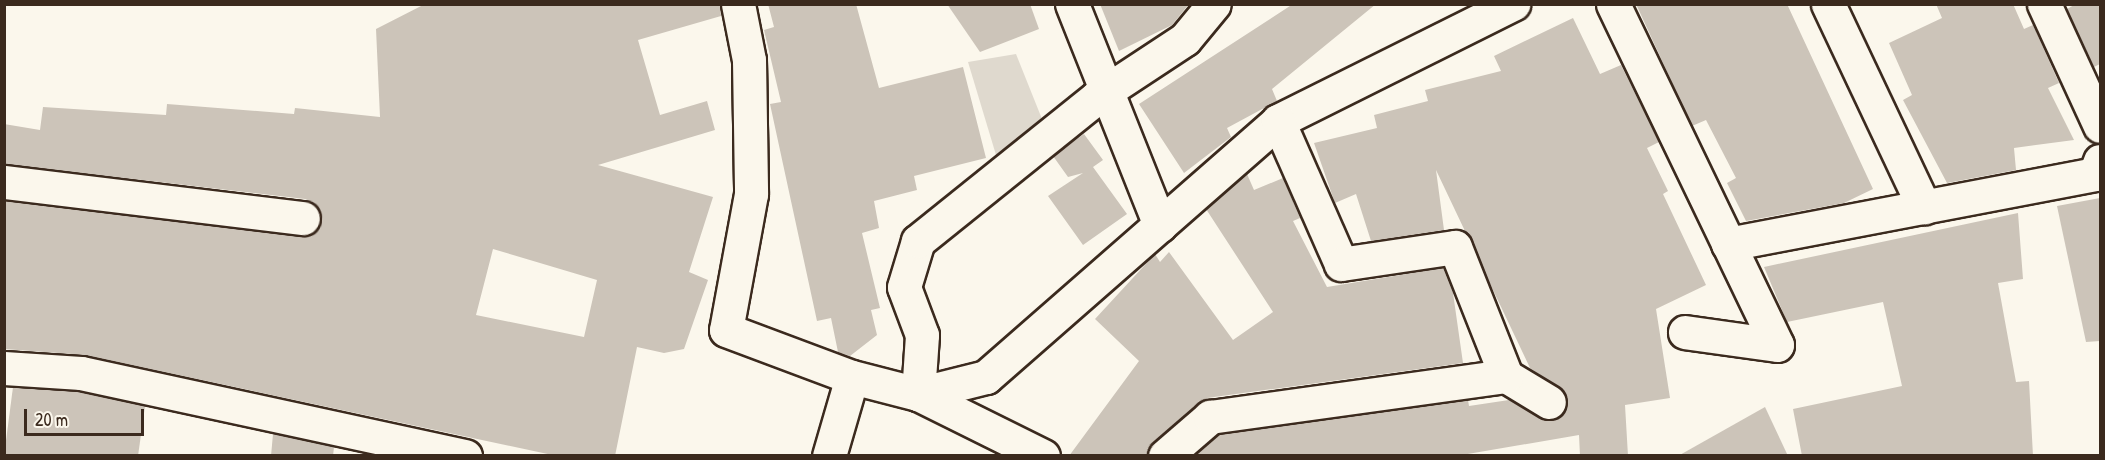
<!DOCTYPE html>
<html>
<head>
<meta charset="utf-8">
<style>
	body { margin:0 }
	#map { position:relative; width:2105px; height:460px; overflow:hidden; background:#fbf7ec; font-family:"Patrick Hand",sans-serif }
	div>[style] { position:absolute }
	.green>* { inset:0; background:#dfd9ce }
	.building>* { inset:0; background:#ccc4b9 }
	.roads { filter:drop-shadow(2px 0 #3b2a1e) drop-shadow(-2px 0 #3b2a1e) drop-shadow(0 2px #3b2a1e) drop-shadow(0 -2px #3b2a1e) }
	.minor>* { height:33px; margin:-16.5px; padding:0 16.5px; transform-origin:16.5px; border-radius:16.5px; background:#fbf7ec }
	span { translate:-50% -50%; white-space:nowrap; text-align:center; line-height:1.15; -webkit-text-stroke:4.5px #fbf7ec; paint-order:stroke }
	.frame { position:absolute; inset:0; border:6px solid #3b2a1e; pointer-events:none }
	.scale { position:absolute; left:24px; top:409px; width:120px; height:27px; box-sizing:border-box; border:3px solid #3b2a1e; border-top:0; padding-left:8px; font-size:18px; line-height:21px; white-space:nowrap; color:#3b2a1e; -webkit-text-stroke:4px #fbf7ec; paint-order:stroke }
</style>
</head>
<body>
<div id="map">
	<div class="green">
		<div style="clip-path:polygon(1016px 54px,1042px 119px,996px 155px,968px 62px)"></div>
	</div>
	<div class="building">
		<div style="clip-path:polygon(evenodd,425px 4px,720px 4px,721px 16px,638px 40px,660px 115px,707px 101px,715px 130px,598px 165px,713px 197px,689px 272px,708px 280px,684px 349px,664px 353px,637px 347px,615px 456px,557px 456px,85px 355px,4px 349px,4px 201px,301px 237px,318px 230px,322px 220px,315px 203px,305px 199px,4px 164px,4px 124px,40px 130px,43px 107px,166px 115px,167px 104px,294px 114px,295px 108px,380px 117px,376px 29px,425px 4px,493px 249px,597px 280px,584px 337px,476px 315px,493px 249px)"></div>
		<div style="clip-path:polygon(768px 4px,856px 4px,879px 88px,963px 67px,986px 158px,914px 176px,917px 190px,874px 201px,879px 228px,862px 233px,880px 308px,871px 310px,877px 335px,850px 356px,838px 352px,831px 318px,817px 321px,770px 104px,781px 102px,764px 30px,774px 27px)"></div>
		<div style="clip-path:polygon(947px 4px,1030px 4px,1039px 29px,980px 52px)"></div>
		<div style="clip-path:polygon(1100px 4px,1189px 4px,1172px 25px,1119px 51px)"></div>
		<div style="clip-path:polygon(1293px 4px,1376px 4px,1272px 89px,1277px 101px,1227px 128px,1231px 137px,1184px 173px,1139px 104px)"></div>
		<div style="clip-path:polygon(1636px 4px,1787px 4px,1873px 189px,1844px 203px,1746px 221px,1727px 183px,1736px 178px,1706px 120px,1692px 126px)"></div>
		<div style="clip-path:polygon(1936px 4px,2013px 4px,2024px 29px,2033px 25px,2059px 83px,2048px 88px,2074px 140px,2014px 148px,2016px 170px,1947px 183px,1903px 100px,1912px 95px,1889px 43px,1942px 18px)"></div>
		<div style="clip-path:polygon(2076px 4px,2100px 4px,2100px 64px,2094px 67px,2067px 9px)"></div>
		<div style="clip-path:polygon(1573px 18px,1600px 74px,1621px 65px,1659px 142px,1647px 148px,1668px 191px,1663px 194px,1706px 285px,1656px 309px,1670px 398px,1625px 405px,1628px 456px,1580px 456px,1579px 435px,1456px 456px,1194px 456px,1218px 435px,1468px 400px,1469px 406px,1509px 400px,1548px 421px,1565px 412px,1565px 392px,1530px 368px,1436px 170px,1444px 230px,1371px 241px,1356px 194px,1335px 203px,1314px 143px,1377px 128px,1374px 115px,1428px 101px,1425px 90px,1501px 71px,1494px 56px)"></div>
		<div style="clip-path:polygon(1084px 134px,1103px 160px,1093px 167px,1127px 214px,1083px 245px,1048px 196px,1083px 173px,1068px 177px,1053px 156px)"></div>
		<div style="clip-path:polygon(1247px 174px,1254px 190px,1283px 178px,1300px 218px,1293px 221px,1327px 287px,1443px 268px,1453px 293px,1463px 363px,1207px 398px,1153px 442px,1147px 456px,1069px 456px,1139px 361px,1095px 319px,1155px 254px,1160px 262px,1169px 252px,1233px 340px,1273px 312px,1206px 209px)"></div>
		<div style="clip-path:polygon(2100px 198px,2100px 341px,2086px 342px,2057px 206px)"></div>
		<div style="clip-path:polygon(2018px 213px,2023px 279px,1998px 283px,2016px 382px,2029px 381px,2033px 456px,1802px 456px,1793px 409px,1902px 386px,1883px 302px,1787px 322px,1764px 267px)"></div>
		<div style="clip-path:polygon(13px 387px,78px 392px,145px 406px,138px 456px,4px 456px)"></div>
		<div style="clip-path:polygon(1765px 407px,1788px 456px,1678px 456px)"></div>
		<div style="clip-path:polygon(273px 434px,334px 447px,333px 456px,271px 456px)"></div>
	</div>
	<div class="roads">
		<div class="minor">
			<div style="left:738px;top:4px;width:57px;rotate:78.9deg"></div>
			<div style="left:749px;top:60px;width:134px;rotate:89.1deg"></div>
			<div style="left:751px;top:194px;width:138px;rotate:100.4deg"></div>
			<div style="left:726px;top:330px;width:134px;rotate:20.5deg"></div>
			<div style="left:852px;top:377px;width:68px;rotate:14.4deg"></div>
			<div style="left:918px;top:394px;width:70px;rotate:-14deg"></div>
			<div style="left:986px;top:377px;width:388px;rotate:-41.2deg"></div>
			<div style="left:1278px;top:121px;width:263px;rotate:-26.5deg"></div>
			<div style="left:1072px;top:4px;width:238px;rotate:68.3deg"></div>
			<div style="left:1613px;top:4px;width:378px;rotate:64.3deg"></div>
			<div style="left:1777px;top:345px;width:93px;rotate:-172deg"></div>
			<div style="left:1828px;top:4px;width:225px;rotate:64.7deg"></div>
			<div style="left:2044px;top:4px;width:134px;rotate:65.3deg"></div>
			<div style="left:1278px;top:121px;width:156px;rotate:66.2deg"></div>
			<div style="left:1341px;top:264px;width:115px;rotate:-8.5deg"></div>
			<div style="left:1455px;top:247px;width:139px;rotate:68.4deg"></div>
			<div style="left:1506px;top:376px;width:50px;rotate:31.2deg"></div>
			<div style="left:4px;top:182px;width:301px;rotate:6.9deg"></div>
			<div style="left:1728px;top:244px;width:374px;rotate:-10.8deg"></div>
			<div style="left:2095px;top:174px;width:14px;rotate:-69deg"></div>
			<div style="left:4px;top:368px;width:77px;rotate:3.7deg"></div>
			<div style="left:81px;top:373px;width:393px;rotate:12.2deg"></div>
			<div style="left:829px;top:456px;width:82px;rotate:-73.8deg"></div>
			<div style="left:1043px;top:456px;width:140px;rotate:-153.6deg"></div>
			<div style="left:918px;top:394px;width:59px;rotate:-86.1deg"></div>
			<div style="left:922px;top:335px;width:51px;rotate:-110.6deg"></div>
			<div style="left:904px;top:287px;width:48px;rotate:-73.1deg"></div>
			<div style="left:918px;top:241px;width:230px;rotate:-38.8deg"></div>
			<div style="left:1097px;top:97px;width:105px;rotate:-33.4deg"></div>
			<div style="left:1185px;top:39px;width:45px;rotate:-50.4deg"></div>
			<div style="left:1165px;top:456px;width:60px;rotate:-40.9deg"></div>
			<div style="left:1210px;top:417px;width:299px;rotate:-7.9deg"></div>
		</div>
	</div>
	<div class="frame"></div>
	<div class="scale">20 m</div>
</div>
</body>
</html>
